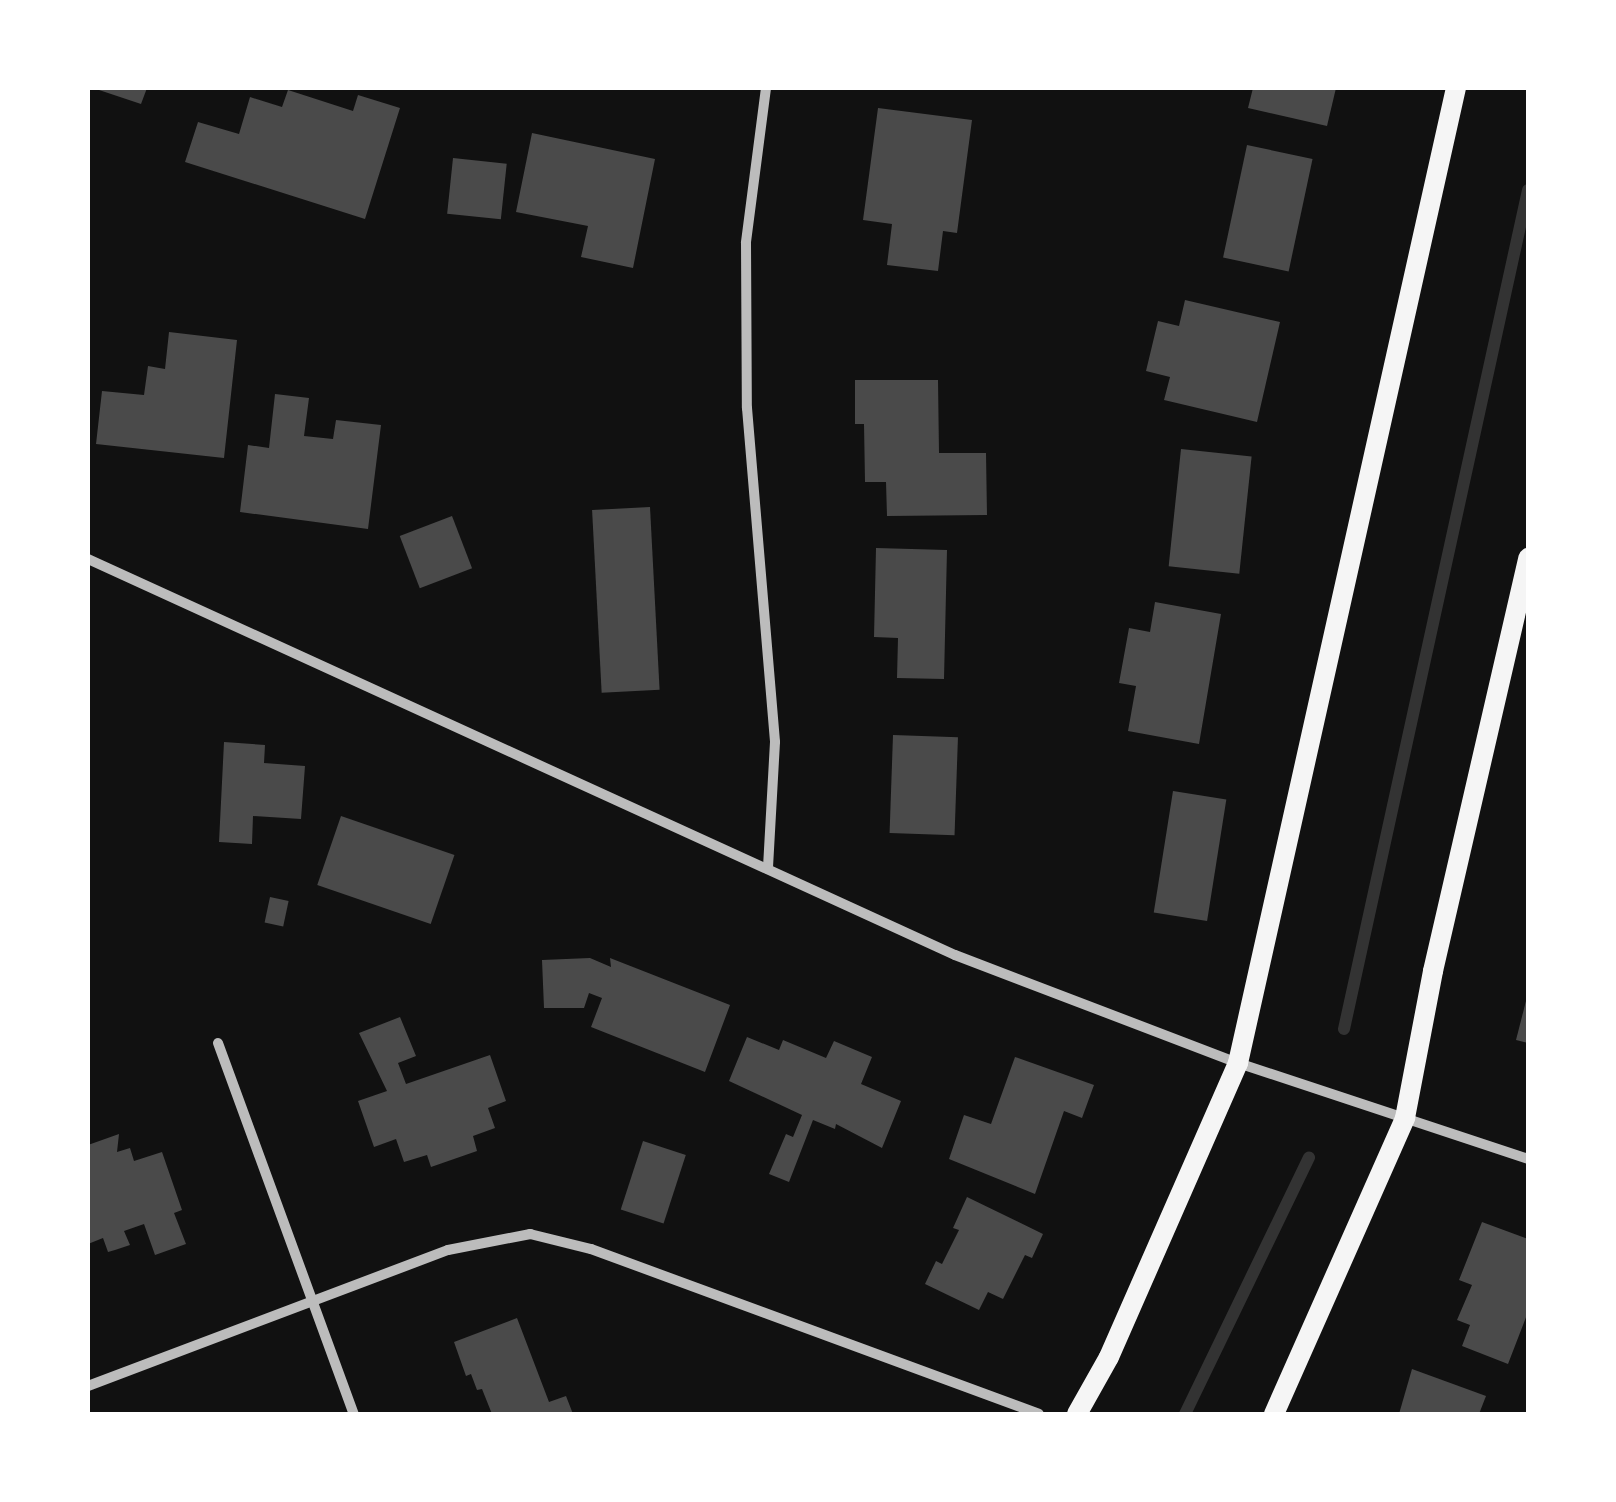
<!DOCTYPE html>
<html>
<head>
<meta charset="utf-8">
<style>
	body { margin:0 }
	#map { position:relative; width:1616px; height:1502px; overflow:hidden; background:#111; font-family:Karla,sans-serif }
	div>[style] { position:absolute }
	.stream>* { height:12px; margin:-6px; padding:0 6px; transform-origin:6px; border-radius:6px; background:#333 }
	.building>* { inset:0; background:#4a4a4a; transform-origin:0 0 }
	.minor>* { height:10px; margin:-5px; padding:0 5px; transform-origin:5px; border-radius:5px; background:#bcbcbc }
	.secondary>* { height:20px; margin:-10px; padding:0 10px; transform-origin:10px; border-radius:10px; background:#f5f5f5 }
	span { translate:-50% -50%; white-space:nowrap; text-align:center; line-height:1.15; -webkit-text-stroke:8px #fff; paint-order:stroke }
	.frame { position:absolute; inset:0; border:90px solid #fff; pointer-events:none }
</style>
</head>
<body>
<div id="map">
	<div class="stream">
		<div style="left:1344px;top:1029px;width:859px;rotate:-77.63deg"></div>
		<div style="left:1185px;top:1414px;width:285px;rotate:-64.2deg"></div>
	</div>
	<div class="building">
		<div style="clip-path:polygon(93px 88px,147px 88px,141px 104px)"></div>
		<div style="clip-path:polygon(1253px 88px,1336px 88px,1327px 126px,1248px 108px)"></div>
		<div style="clip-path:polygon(288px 90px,353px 111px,358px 95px,400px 108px,365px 219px,185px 162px,198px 122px,239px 134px,250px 97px,282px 107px)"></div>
		<div style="clip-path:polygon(878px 108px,972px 120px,957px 233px,943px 231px,938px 271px,887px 265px,892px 224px,863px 220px)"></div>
		<div style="clip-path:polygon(532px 133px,655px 159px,633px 268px,581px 257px,588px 226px,516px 212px)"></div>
		<div style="left:1247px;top:145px;width:67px;height:115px;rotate:12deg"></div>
		<div style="left:453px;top:158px;width:54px;height:56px;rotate:6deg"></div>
		<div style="clip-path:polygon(1185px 300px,1280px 322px,1257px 422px,1164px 400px,1170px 377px,1146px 371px,1158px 321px,1179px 326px)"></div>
		<div style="clip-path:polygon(169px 332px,237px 340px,224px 458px,96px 444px,102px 391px,144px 395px,148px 366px,165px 369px)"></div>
		<div style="clip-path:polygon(855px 380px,938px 380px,939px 453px,986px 453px,987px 515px,887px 516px,886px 482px,865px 482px,864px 424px,855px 424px)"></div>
		<div style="clip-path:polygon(275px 394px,309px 398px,304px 436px,333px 439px,336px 420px,381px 425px,368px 529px,240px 512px,248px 445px,269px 448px)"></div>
		<div style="left:1181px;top:449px;width:71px;height:118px;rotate:6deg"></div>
		<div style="left:650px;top:507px;width:183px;height:58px;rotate:87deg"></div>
		<div style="left:452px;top:516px;width:56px;height:56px;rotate:69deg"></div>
		<div style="clip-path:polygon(876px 548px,947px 550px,944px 679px,897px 678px,898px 638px,874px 637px)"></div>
		<div style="clip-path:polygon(1155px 602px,1221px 614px,1199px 744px,1128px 731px,1136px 686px,1119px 683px,1129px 628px,1150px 632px)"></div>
		<div style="left:893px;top:735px;width:65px;height:98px;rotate:2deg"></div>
		<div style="clip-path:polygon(224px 742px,265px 745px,264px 763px,305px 766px,301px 819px,253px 816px,252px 844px,219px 842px)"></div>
		<div style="left:1173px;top:791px;width:54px;height:123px;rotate:9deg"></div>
		<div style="left:341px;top:816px;width:120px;height:73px;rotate:19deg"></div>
		<div style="left:270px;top:897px;width:19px;height:26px;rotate:12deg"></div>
		<div style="clip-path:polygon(590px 958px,611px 967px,610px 958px,730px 1005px,705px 1072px,591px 1027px,602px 998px,589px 993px,584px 1008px,544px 1008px,542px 960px)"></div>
		<div style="clip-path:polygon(1527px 997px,1528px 997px,1528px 1043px,1516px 1040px)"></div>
		<div style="clip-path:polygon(400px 1017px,416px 1056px,398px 1063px,406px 1084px,490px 1055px,506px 1101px,488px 1108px,495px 1128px,473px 1136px,477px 1151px,431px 1167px,427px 1155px,404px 1162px,396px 1139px,374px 1147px,358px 1101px,387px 1091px,359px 1033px)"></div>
		<div style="clip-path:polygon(747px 1037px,779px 1050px,783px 1040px,826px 1058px,834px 1041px,872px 1057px,861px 1084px,901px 1101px,882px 1148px,836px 1124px,835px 1129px,813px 1120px,789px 1182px,769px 1174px,786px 1134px,793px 1137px,802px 1115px,729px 1081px)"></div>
		<div style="clip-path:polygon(1015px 1057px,1094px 1085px,1082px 1118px,1064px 1111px,1035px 1194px,949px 1159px,964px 1115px,991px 1124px)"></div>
		<div style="clip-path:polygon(119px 1134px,117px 1152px,130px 1148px,134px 1161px,162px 1152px,182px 1210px,174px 1213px,186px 1244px,155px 1255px,144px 1224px,124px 1231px,130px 1245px,115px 1250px,108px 1252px,103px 1238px,88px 1244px,88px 1145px)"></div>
		<div style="left:643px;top:1141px;width:45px;height:72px;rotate:18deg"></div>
		<div style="clip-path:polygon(967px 1197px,1043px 1234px,1032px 1258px,1025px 1255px,1003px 1299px,988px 1292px,979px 1310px,925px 1284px,936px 1261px,942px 1264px,959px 1230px,953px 1228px)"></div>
		<div style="clip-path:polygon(1482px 1222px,1528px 1239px,1528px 1312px,1508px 1364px,1462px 1346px,1470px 1325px,1457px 1320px,1472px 1285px,1459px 1280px)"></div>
		<div style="clip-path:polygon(517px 1318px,549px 1402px,566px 1396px,573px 1414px,492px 1414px,482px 1389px,477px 1390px,471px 1374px,466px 1376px,454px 1342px)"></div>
		<div style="clip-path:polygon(1412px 1369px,1486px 1396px,1479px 1414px,1399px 1414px)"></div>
	</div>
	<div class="minor">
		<div style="left:766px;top:88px;width:156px;rotate:97.4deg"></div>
		<div style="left:746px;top:243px;width:165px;rotate:89.7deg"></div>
		<div style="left:747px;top:408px;width:335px;rotate:85.2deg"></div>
		<div style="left:775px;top:742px;width:127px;rotate:93.2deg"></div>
		<div style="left:88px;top:559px;width:953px;rotate:24.55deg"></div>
		<div style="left:955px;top:955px;width:303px;rotate:20.9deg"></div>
		<div style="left:1238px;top:1063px;width:305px;rotate:18.3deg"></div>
		<div style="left:218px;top:1043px;width:395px;rotate:69.9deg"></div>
		<div style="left:88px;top:1386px;width:385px;rotate:-20.7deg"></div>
		<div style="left:448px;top:1250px;width:84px;rotate:-11deg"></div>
		<div style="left:530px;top:1234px;width:63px;rotate:13.8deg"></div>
		<div style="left:591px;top:1249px;width:477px;rotate:20.2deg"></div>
	</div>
	<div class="secondary">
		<div style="left:1077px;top:1414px;width:65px;rotate:-60.7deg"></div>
		<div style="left:1109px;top:1357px;width:321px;rotate:-66.3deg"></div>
		<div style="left:1238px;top:1063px;width:999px;rotate:-77.4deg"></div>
		<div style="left:1274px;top:1414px;width:324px;rotate:-66.1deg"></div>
		<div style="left:1405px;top:1118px;width:150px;rotate:-79.2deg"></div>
		<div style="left:1433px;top:971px;width:424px;rotate:-77deg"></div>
	</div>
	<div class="frame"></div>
</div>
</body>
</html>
